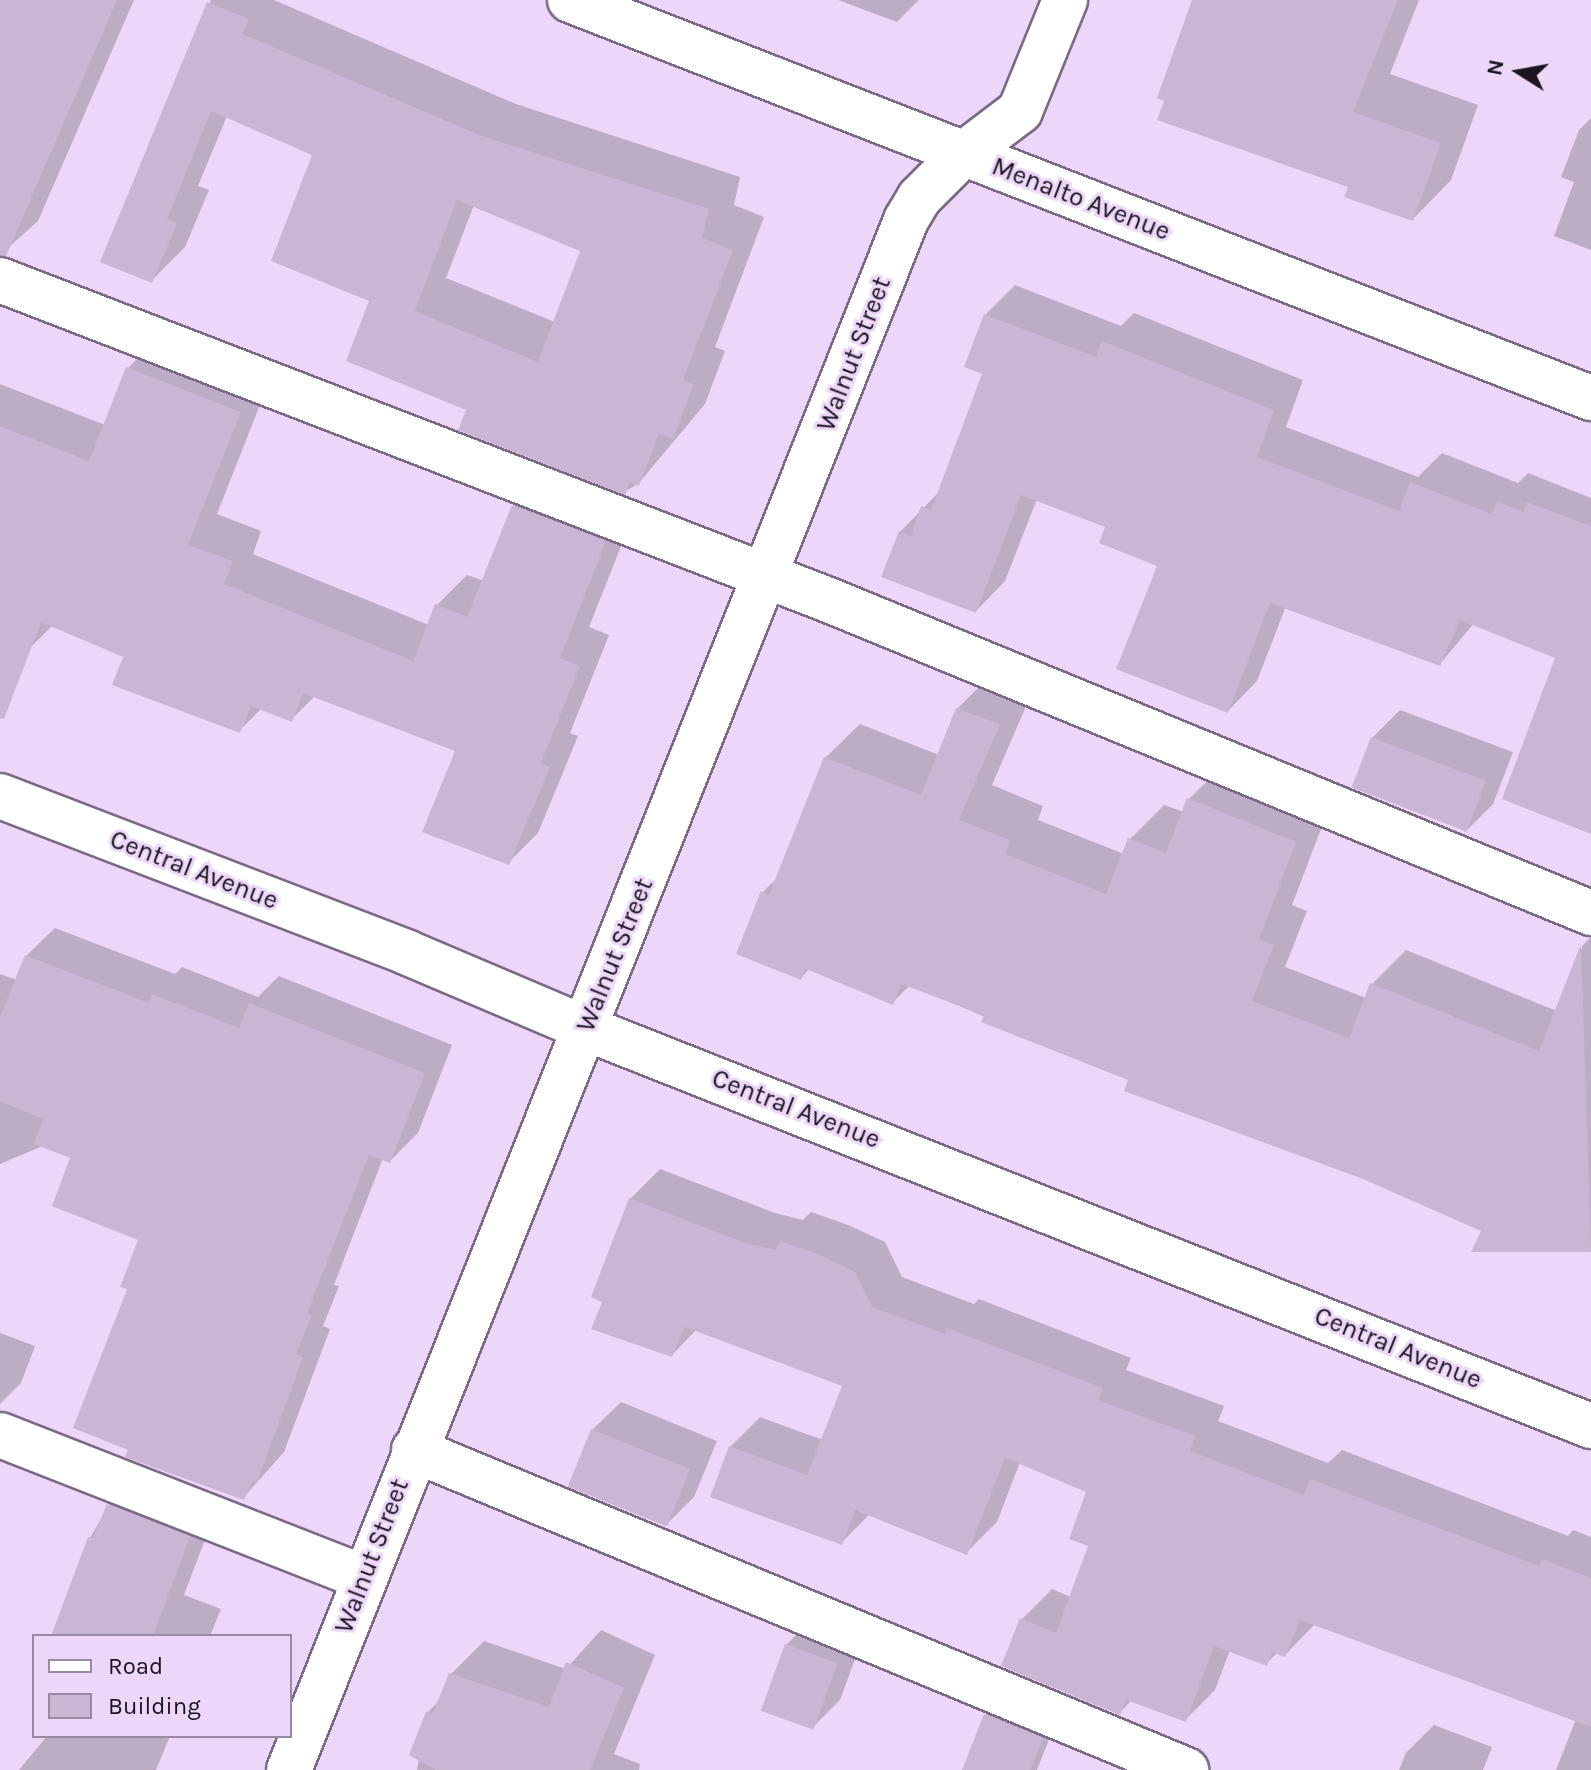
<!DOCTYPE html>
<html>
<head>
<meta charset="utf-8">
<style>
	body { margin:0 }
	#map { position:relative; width:1591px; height:1770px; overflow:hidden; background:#ecd7f8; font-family:Karla,sans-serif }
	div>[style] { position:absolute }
	.shadow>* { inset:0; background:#0003 }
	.building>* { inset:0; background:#c9b6d4; transform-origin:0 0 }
	.roads { filter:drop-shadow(2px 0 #7b6986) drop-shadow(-2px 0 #7b6986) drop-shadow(0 2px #7b6986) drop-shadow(0 -2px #7b6986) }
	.minor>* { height:44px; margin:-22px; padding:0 22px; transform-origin:22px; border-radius:22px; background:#fff }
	span { translate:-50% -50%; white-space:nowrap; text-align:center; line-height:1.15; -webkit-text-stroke:6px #ecd7f8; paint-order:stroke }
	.street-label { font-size:26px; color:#1c1520 }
	.legend { position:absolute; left:32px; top:1634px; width:260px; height:104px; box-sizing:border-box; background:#ecd7f8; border:2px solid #9989a2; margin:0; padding:10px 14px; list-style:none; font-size:24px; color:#1c1520 }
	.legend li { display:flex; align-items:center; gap:16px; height:40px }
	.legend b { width:40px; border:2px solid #9989a2 }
	.north { position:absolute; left:1479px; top:32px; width:80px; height:80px; -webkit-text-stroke:6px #ecd7f8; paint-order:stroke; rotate:281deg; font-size:22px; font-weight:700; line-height:32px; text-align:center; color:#1c1520 }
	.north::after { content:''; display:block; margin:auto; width:28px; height:36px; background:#1c1520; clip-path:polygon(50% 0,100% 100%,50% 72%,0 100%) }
</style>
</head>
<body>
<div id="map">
	<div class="shadow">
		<div style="clip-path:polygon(0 0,134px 0,38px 221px,0 255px)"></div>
		<div style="clip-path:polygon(evenodd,211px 0,274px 0,516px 104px,740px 177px,734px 205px,764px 217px,715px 347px,725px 351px,705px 404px,638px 484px,624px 492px,468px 409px,372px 299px,315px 154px,227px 116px,198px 186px,209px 190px,185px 247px,152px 280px,103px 260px,211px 0,474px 205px,583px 249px,555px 322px,446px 278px,474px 205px)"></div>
		<div style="clip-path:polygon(838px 0,919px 0,897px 22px)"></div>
		<div style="clip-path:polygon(1195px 0,1419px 0,1390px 74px,1478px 105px,1451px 180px,1413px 219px,1351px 186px)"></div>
		<div style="clip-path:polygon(1591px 118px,1591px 250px,1554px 236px,1574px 182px,1561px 177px,1579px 130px)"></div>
		<div style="clip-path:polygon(1015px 285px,1121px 326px,1134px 313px,1303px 380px,1286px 427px,1418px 477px,1442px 453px,1518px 483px,1528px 473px,1591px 498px,1591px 832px,1557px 657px,1474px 623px,1440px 664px,1286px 606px,1257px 681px,1228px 711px,1159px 565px,1108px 526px,1037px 499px,1005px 581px,976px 611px,900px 532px,941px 490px,984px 373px,985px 315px)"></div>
		<div style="clip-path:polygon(158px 338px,269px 382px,217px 514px,261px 531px,253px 554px,429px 625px,437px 605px,467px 575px,484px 581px,514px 506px,544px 475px,635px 511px,589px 627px,609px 635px,570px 733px,578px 736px,538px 833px,508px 863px,458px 749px,316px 695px,291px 720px,262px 708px,239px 731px,125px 656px,53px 625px,30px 648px,0 637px,0 384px,105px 425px,128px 368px)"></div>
		<div style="clip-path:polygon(992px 674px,1033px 690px,992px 785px,1043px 806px,1038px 820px,1124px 854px,1130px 839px,1164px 805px,1184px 812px,1188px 800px,1223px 765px,1329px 808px,1292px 905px,1307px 911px,1285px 967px,1366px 998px,1372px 984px,1406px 950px,1557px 1011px,1583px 945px,1591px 937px,1591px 1249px,1131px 1079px,910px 985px,892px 1003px,810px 968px,801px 978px,763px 892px,779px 876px,825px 758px,860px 724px,939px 755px,957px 709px)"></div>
		<div style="clip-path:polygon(1400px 710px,1513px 752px,1493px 804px,1465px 832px,1372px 738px)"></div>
		<div style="clip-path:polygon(55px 928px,175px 974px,182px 967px,258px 997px,279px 976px,452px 1045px,418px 1133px,390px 1161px,383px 1158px,334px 1285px,339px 1286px,323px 1326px,330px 1329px,284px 1452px,243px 1498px,130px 1448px,130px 1288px,141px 1239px,83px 1129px,0 1164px,0 974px,17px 980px,26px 956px)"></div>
		<div style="clip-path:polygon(660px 1169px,775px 1213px,803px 1220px,811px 1212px,848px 1225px,885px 1242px,902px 1277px,974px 1304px,979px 1299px,1131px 1358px,1126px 1370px,1224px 1406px,1218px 1421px,1328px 1463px,1342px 1450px,1568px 1536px,1573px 1530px,1591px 1537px,1591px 1770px,1556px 1770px,1576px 1719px,1315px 1624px,1285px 1655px,1278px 1652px,1266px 1664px,1230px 1650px,1215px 1690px,1185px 1720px,1132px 1700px,1119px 1713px,1022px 1619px,1052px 1589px,1071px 1597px,1091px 1544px,1088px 1491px,1020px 1462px,997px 1522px,967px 1552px,870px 1514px,841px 1543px,730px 1447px,760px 1417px,823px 1440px,845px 1384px,697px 1329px,672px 1355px,604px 1301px,630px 1199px)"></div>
		<div style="clip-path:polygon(0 1333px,35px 1346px,21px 1383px,0 1404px)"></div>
		<div style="clip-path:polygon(621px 1402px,717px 1441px,694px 1497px,666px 1525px,592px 1430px)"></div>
		<div style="clip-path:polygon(137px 1477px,217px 1508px,184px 1595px,221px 1609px,210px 1636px,79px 1636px,90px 1538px,109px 1505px)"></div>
		<div style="clip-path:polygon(814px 1617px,864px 1635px,840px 1700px,812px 1728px,786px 1645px)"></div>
		<div style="clip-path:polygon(601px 1630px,655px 1655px,614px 1754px,640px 1764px,639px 1770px,417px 1770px,427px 1713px,441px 1699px,451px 1674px,484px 1641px,566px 1669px)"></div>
		<div style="clip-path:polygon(1000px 1701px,1055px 1724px,1037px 1770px,964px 1770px,986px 1715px)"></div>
		<div style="clip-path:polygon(1434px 1725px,1492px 1747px,1483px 1770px,1399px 1770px,1406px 1753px)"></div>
		<div style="clip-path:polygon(47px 1736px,170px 1736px,156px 1770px,19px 1770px)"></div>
	</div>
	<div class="building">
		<div style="clip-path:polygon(0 0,117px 0,6px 256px,0 256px)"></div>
		<div style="clip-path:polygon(1192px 0,1398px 0,1353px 112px,1441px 143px,1413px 221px,1344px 197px,1348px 187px,1157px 120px,1164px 101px,1157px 98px)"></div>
		<div style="clip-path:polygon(evenodd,207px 2px,249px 19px,242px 34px,482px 136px,709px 209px,702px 238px,733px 250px,683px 380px,694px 384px,673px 439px,659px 434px,639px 486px,630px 482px,625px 495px,458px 430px,466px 410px,346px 361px,369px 301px,271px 261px,312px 155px,211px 111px,167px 219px,177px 223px,152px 283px,100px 262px,207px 2px,457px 200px,580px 251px,538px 362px,415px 311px,457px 200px)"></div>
		<div style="clip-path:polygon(984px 314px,1096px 357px,1102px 341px,1274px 410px,1257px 457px,1399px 511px,1410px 482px,1492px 514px,1497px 501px,1523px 512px,1527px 502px,1591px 526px,1591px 834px,1502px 799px,1555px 658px,1460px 620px,1440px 666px,1270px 603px,1228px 713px,1116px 669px,1157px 566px,1099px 543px,1105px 527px,1021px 495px,976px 613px,881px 577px,899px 531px,911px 536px,921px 506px,931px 510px,982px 374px,964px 367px)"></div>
		<div style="clip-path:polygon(126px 367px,241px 412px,188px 545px,233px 561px,224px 584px,413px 661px,435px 604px,467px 617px,512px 505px,606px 541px,560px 658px,580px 666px,541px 763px,550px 767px,509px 865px,422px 832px,455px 751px,303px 693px,292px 722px,251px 706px,240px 733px,112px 685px,123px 657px,41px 622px,4px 719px,0 718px,0 426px,89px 461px)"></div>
		<div style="clip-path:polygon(956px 708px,1000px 724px,959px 820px,1010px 840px,1005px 854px,1106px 894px,1128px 838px,1166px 853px,1187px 798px,1296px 842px,1259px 939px,1274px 945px,1252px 1001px,1349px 1038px,1370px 983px,1539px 1051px,1581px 944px,1591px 1252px,1471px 1252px,1481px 1231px,1363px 1179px,1124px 1091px,1128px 1080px,981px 1022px,984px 1015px,901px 984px,893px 1005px,806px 969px,801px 980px,736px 954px,761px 891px,769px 895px,824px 757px,921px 795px)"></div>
		<div style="left:1371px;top:737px;width:123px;height:54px;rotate:21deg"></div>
		<div style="clip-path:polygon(25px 955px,149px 1003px,152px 994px,239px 1028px,249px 1003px,425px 1073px,390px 1163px,369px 1155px,307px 1313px,312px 1315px,296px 1354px,303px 1357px,257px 1482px,252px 1481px,244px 1500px,125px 1457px,128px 1450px,73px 1428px,127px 1289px,120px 1287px,138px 1240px,52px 1206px,70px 1158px,34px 1144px,43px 1119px,0 1101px,0 1017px)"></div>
		<div style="clip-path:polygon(629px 1198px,745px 1243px,776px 1250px,780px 1241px,818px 1254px,855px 1272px,872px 1307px,945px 1334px,947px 1328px,1103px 1388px,1098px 1400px,1195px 1436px,1190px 1451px,1304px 1495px,1310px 1479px,1539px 1566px,1542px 1559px,1591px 1578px,1591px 1727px,1300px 1620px,1285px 1657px,1272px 1652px,1267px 1666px,1214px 1646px,1186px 1722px,1126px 1700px,1120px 1715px,1001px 1666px,1020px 1618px,1056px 1633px,1088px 1546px,1069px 1539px,1086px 1492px,1005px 1458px,967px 1555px,855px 1510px,842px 1545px,710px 1497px,729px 1446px,807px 1475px,842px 1386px,685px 1327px,672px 1357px,591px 1329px,602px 1302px,591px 1297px)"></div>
		<div style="left:591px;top:1429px;width:107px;height:62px;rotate:22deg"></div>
		<div style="clip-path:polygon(107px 1504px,190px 1536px,153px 1636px,51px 1636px,88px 1537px,93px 1538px)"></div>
		<div style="left:785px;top:1644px;width:56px;height:71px;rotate:20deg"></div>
		<div style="clip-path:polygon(566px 1662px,624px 1688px,590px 1770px,436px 1770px,409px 1755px,426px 1712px,433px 1713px,449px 1673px,549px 1707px)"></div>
		<div style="clip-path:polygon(984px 1714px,1043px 1738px,1030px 1770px,962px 1770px)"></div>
	</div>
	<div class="roads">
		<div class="minor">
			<div style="left:570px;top:0;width:1096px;rotate:21.3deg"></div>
			<div style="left:0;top:280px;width:891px;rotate:21.12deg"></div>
			<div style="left:831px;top:601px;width:822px;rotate:22.32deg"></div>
			<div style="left:0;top:796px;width:435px;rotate:21deg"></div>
			<div style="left:406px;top:952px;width:194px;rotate:23deg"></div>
			<div style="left:585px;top:1028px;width:1082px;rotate:21.59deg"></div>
			<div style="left:0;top:1435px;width:390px;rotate:21.4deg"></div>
			<div style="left:414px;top:1450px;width:836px;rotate:22.51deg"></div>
			<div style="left:289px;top:1770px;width:1668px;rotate:-68.29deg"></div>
			<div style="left:906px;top:220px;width:26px;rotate:-59deg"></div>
			<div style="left:919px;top:198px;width:61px;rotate:-45deg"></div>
			<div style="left:962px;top:155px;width:73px;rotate:-37.2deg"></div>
			<div style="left:1020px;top:111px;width:120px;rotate:-67.9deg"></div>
		</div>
	</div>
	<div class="street-label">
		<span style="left:1081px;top:199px;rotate:21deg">Menalto Avenue</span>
		<span style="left:854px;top:354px;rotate:-69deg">Walnut Street</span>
		<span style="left:194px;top:870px;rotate:21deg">Central Avenue</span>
		<span style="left:615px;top:955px;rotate:-68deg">Walnut Street</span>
		<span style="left:796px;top:1109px;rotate:21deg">Central Avenue</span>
		<span style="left:1398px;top:1348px;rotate:22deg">Central Avenue</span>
		<span style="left:372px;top:1556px;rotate:-69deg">Walnut Street</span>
	</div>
	<ul class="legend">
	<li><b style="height:10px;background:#fff"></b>Road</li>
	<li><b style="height:22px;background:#c9b6d4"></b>Building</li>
	</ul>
	<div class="north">N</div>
</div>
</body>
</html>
